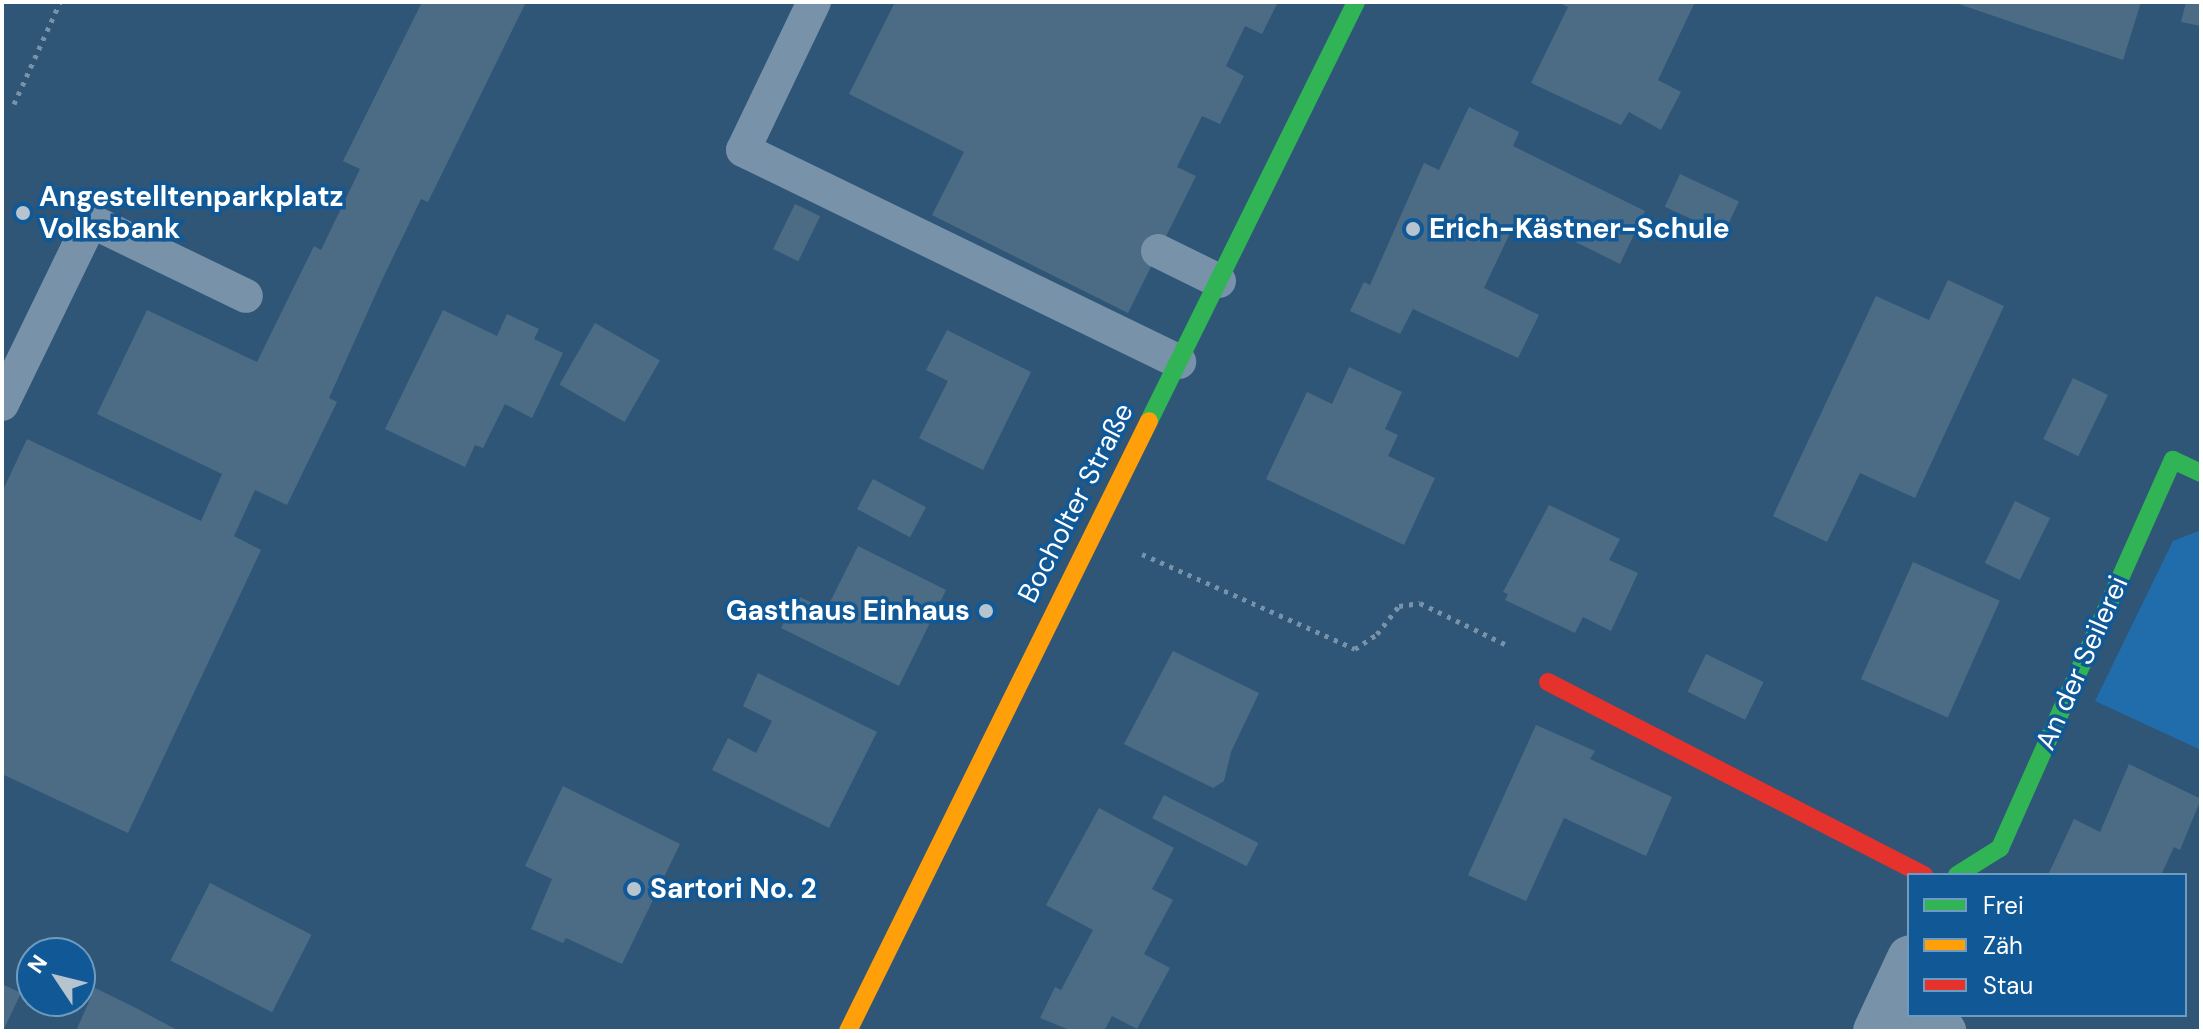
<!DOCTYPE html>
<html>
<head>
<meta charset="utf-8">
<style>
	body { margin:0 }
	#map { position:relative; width:2203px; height:1033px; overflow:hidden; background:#2f5677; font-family:"DM Sans",sans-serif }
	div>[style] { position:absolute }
	.green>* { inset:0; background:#216dab }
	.building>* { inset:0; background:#4c6c86; transform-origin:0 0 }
	.path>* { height:5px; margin-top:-2.5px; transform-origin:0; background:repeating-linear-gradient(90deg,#7892aa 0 4px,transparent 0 10px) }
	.lane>* { height:34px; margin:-17px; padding:0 17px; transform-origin:17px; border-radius:17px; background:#7892aa }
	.street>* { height:44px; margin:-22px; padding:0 22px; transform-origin:22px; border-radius:22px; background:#7892aa }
	.fast>* { height:18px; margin:-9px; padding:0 9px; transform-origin:9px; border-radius:9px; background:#30b455 }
	.slow>* { height:18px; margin:-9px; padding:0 9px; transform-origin:9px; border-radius:9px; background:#ff9f0a }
	.jam>* { height:18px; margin:-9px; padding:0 9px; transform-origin:9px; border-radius:9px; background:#e5322d }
	.dots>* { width:22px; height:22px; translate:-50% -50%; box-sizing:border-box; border:4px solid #105896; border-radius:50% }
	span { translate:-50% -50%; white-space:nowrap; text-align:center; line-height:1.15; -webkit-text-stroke:7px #105896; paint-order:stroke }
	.poi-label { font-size:28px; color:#fff; font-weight:700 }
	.left { translate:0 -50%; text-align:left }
	.right { translate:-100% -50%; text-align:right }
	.street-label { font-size:28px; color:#fff }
	.frame { position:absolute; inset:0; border:4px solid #fff; pointer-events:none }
	.legend { position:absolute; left:1907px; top:873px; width:280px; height:144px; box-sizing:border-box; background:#105896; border:2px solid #709bc0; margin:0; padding:10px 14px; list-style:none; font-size:24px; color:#fff }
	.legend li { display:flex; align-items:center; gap:16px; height:40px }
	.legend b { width:40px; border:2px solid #709bc0 }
	.north { position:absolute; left:16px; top:937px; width:80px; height:80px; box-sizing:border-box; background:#105896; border:2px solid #709bc0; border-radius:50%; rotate:305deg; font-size:22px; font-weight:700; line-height:32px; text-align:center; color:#fff }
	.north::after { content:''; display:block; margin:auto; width:28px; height:36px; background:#b6c4cf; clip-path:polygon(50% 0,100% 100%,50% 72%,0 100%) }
</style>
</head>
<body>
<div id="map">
	<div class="green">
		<div style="clip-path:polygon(2201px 530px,2201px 750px,2095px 701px,2173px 541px)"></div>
	</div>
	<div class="building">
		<div style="clip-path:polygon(422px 2px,526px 2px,428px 202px,421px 199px,382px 280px,329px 398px,337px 402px,287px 505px,255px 490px,234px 536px,261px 550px,128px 833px,2px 774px,2px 492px,27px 439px,201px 521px,222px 474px,97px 414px,147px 310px,257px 362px,314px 246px,321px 250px,360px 169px,343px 161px)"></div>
		<div style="clip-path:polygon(895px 2px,1278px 2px,1262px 34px,1245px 26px,1226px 66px,1244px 76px,1220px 124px,1202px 116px,1177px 167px,1196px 176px,1128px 313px,932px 215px,964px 152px,849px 94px)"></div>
		<div style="clip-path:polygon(1558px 2px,1695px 2px,1658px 80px,1681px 92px,1661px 130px,1629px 112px,1621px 125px,1531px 83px,1568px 7px)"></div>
		<div style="clip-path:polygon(1953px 2px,2141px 2px,2123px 60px)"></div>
		<div style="clip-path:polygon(2186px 2px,2201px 2px,2201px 26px,2181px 22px)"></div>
		<div style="clip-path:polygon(1469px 107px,1519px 132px,1513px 146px,1645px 211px,1620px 264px,1519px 214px,1484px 288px,1539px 315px,1518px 358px,1413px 309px,1400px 334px,1350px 311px,1364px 282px,1370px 285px,1424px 163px,1439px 170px)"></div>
		<div style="left:1680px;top:174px;width:65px;height:36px;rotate:25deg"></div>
		<div style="left:795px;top:204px;width:28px;height:50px;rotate:26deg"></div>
		<div style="clip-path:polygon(1948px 280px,2004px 306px,1915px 498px,1860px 473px,1827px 542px,1773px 516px,1876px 296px,1929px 320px)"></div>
		<div style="clip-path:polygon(443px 310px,497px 336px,507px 314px,539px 329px,534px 339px,563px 353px,532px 418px,505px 404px,483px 448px,475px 445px,465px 467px,385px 429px)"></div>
		<div style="left:595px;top:323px;width:75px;height:71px;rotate:30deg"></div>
		<div style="clip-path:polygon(947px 330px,1031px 372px,983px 470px,919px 438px,948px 381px,926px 370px)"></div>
		<div style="clip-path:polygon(1349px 367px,1402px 392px,1385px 429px,1398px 435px,1388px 456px,1435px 478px,1404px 545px,1266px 479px,1307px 392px,1332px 404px)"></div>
		<div style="left:2073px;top:378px;width:39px;height:68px;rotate:26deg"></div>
		<div style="left:873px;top:479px;width:60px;height:34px;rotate:28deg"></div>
		<div style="left:2015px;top:501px;width:39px;height:69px;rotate:26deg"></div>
		<div style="clip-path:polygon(1549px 505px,1620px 539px,1609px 560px,1638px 573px,1611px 631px,1583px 617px,1575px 633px,1505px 600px,1508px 594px,1503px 592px)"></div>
		<div style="clip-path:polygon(858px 546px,946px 590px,899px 686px,781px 628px,798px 596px,826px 610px)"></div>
		<div style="left:1913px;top:562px;width:95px;height:128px;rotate:24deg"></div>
		<div style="clip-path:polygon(1173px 651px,1259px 693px,1231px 752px,1224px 781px,1213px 788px,1124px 744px)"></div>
		<div style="left:1706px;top:654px;width:64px;height:42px;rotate:26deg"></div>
		<div style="clip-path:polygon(758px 673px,877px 732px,829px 828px,712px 770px,728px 738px,756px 753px,772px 721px,743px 706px)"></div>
		<div style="clip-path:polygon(1536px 725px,1595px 751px,1590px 759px,1672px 797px,1646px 856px,1564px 818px,1526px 901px,1468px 875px)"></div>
		<div style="clip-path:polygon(2129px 764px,2201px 799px,2180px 850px,2174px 847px,2161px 875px,2048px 875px,2074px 819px,2100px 832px)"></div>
		<div style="clip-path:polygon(563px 786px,680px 844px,622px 964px,566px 938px,563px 943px,531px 929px,552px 879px,525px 866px)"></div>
		<div style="left:1164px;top:795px;width:106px;height:26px;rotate:27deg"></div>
		<div style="clip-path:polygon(1099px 808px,1174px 848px,1152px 889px,1173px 900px,1144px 954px,1170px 968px,1137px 1029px,1112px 1016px,1104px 1031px,1072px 1031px,1040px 1018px,1055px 987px,1061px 990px,1093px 930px,1046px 905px)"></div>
		<div style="left:210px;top:883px;width:114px;height:87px;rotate:27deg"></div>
		<div style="clip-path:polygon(2px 984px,21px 993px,3px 1031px,2px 1031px)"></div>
		<div style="clip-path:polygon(95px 988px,134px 1007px,179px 1031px,76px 1031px)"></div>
	</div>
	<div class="path">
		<div style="left:14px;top:104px;width:112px;rotate:-65.7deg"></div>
		<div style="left:1142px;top:554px;width:233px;rotate:24deg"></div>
		<div style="left:1355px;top:649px;width:27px;rotate:-34deg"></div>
		<div style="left:1377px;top:634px;width:36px;rotate:-52deg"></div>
		<div style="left:1399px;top:606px;width:21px;rotate:-8deg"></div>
		<div style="left:1420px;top:603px;width:97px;rotate:25.8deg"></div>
	</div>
	<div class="lane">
		<div style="left:814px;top:2px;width:164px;rotate:115.6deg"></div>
		<div style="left:743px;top:150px;width:485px;rotate:25.9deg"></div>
		<div style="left:1158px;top:251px;width:68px;rotate:26.2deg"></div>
		<div style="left:2px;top:404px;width:203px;rotate:-64.1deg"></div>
		<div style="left:91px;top:221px;width:172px;rotate:25.8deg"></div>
	</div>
	<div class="street">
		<div style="left:1911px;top:1015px;width:37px;rotate:26deg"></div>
		<div style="left:1875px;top:1031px;width:81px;rotate:-65deg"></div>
	</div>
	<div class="fast">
		<div style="left:1149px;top:421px;width:467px;rotate:-63.7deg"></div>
		<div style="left:1957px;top:875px;width:51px;rotate:-32.1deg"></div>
		<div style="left:2000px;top:848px;width:425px;rotate:-66deg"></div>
		<div style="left:2173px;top:460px;width:31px;rotate:25deg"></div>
	</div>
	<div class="slow">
		<div style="left:848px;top:1031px;width:680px;rotate:-63.74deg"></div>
	</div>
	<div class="jam">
		<div style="left:1548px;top:682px;width:423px;rotate:27.2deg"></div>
	</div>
	<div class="dots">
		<div style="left:23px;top:213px;background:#b6c4cf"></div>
		<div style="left:1413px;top:229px;background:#b6c4cf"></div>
		<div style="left:986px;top:611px;background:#b6c4cf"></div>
		<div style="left:634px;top:889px;background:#b6c4cf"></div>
	</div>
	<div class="poi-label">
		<span class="left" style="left:39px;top:213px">Angestelltenparkplatz<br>Volksbank</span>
		<span class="left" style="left:1429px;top:229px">Erich-Kästner-Schule</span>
		<span class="right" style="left:970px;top:611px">Gasthaus Einhaus</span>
		<span class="left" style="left:650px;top:889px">Sartori No. 2</span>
	</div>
	<div class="street-label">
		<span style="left:1076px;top:503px;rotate:-63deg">Bocholter Straße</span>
		<span style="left:2082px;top:663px;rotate:-66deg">An der Seilerei</span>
	</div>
	<div class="frame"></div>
	<ul class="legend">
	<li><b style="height:10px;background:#30b455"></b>Frei</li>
	<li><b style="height:10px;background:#ff9f0a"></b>Zäh</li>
	<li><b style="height:10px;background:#e5322d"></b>Stau</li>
	</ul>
	<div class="north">N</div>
</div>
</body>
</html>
